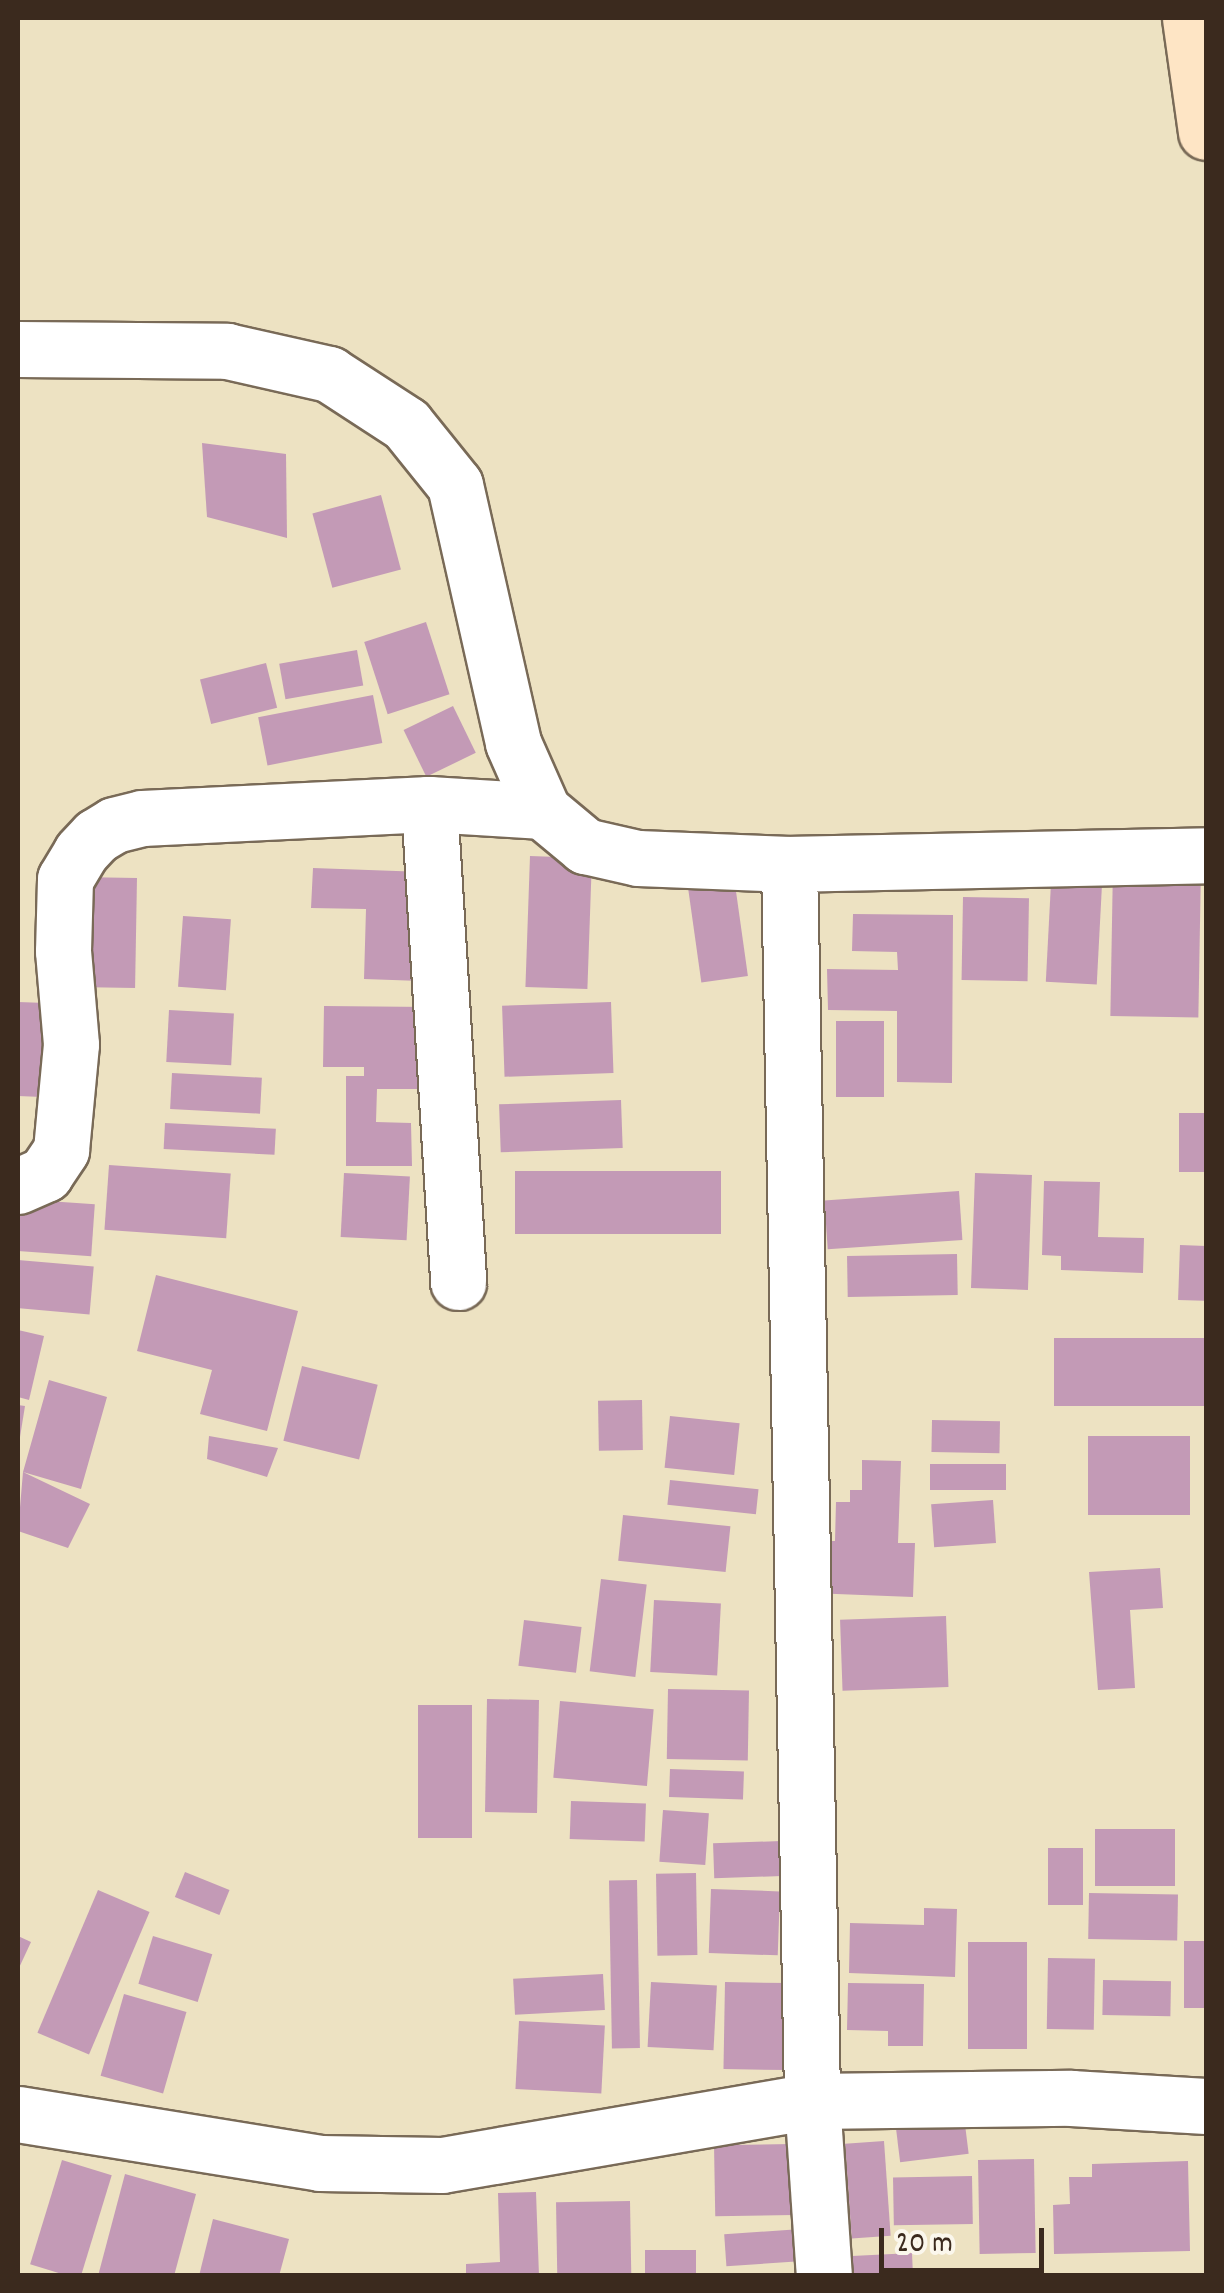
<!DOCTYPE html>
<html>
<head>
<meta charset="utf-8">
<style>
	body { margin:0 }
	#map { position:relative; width:1224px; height:2293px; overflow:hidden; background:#ede2c2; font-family:Dekko,sans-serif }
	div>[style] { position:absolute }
	.building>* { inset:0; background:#c39ab6; transform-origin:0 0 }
	.roads { filter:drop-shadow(2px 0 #796a57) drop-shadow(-2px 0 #796a57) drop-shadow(0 2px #796a57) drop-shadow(0 -2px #796a57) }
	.minor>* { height:55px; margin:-27.5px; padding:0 27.5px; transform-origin:27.5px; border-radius:27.5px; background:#fff }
	.secondary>* { height:55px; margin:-27.5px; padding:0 27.5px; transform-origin:27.5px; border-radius:27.5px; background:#fee5c5 }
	span { translate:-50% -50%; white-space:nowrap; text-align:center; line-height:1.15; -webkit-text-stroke:8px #fbf7ec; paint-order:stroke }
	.frame { position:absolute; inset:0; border:20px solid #3b2a1e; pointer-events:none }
	.scale { position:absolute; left:879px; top:2228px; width:165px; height:45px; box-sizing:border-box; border:5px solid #3b2a1e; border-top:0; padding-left:12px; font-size:30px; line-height:35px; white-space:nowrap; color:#3b2a1e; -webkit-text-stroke:8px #fbf7ec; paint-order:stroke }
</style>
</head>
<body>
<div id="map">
	<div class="building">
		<div style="clip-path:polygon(202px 443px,286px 454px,287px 538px,207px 517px)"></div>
		<div style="left:381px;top:495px;width:77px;height:71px;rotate:75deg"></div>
		<div style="left:426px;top:622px;width:76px;height:65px;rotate:72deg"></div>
		<div style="left:357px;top:650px;width:36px;height:79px;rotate:80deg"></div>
		<div style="left:266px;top:663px;width:46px;height:68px;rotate:76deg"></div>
		<div style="left:373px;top:695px;width:49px;height:117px;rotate:79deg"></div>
		<div style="left:453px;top:706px;width:52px;height:55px;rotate:64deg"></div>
		<div style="left:530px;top:856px;width:62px;height:131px;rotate:2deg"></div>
		<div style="left:1052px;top:864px;width:51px;height:118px;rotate:3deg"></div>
		<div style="left:1113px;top:865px;width:88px;height:151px;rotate:1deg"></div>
		<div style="clip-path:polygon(313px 868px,424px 872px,421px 981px,364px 979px,366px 909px,311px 908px)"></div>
		<div style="left:733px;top:870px;width:107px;height:47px;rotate:82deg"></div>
		<div style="left:78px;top:877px;width:59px;height:110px;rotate:1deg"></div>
		<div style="left:963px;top:897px;width:66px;height:83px;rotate:1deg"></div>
		<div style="clip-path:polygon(853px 914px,953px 915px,952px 1083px,897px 1082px,897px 1011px,828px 1010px,827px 969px,898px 970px,897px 952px,852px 951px)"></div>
		<div style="left:183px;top:916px;width:48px;height:71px;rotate:4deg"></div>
		<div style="clip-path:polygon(18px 1002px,46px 1003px,42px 1097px,18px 1096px)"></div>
		<div style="left:611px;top:1002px;width:71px;height:109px;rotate:88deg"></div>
		<div style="clip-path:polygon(324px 1006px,429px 1007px,428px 1089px,377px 1089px,376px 1122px,411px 1123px,412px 1166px,346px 1166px,346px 1076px,364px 1076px,364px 1067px,323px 1067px)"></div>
		<div style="left:169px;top:1010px;width:65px;height:52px;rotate:3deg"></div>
		<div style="left:836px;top:1021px;width:48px;height:76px"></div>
		<div style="left:172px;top:1073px;width:90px;height:36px;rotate:3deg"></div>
		<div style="left:621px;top:1100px;width:48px;height:122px;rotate:88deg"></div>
		<div style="left:1206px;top:1113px;width:59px;height:27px;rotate:90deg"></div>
		<div style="left:165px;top:1123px;width:111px;height:26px;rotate:3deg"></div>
		<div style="left:109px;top:1165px;width:122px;height:65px;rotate:4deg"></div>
		<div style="left:721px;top:1171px;width:63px;height:206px;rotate:90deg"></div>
		<div style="left:344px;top:1173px;width:66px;height:64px;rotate:3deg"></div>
		<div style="left:975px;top:1173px;width:57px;height:115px;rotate:2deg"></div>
		<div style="clip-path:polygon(1044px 1181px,1100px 1182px,1098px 1237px,1144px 1238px,1143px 1273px,1061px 1270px,1061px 1256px,1042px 1255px)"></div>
		<div style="left:959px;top:1191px;width:49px;height:135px;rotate:86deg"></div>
		<div style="left:18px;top:1199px;width:77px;height:52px;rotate:4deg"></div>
		<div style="left:1180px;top:1245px;width:26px;height:55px;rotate:2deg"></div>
		<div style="left:957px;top:1254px;width:41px;height:110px;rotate:89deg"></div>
		<div style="left:18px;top:1260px;width:76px;height:48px;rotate:5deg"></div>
		<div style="clip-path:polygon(156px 1275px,298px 1311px,267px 1431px,200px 1414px,212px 1370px,137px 1351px)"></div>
		<div style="clip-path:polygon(18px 1330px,44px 1336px,29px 1400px,18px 1397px)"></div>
		<div style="left:1054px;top:1338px;width:152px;height:68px"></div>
		<div style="left:302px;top:1366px;width:78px;height:77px;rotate:14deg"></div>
		<div style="clip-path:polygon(49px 1380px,107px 1397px,81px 1489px,23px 1472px,90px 1504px,68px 1548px,18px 1531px,23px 1472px)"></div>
		<div style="left:642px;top:1400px;width:50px;height:44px;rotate:89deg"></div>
		<div style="clip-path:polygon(18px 1405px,25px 1406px,20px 1437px,18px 1437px)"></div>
		<div style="left:670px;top:1416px;width:70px;height:52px;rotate:6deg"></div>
		<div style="left:932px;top:1420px;width:68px;height:32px;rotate:1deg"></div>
		<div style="clip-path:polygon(209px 1436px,278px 1448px,267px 1477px,207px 1459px)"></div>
		<div style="left:1190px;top:1436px;width:79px;height:102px;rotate:90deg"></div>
		<div style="clip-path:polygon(862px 1460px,901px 1461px,898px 1543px,915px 1543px,913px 1597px,811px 1593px,813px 1541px,835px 1541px,836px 1502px,850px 1502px,850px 1490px,862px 1490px)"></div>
		<div style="left:1006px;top:1464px;width:26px;height:76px;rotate:90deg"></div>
		<div style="left:670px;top:1480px;width:89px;height:25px;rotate:6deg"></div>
		<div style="left:993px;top:1500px;width:43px;height:62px;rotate:86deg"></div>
		<div style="left:623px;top:1515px;width:108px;height:46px;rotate:6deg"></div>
		<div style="clip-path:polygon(1160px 1568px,1163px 1608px,1130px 1610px,1135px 1688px,1098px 1690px,1089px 1572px)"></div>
		<div style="left:601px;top:1579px;width:46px;height:93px;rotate:7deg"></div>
		<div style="left:654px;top:1600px;width:67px;height:72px;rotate:3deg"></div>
		<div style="left:946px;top:1616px;width:71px;height:106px;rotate:88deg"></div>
		<div style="left:524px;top:1620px;width:58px;height:46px;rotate:7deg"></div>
		<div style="left:668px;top:1689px;width:81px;height:70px;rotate:1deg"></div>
		<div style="left:487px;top:1699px;width:52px;height:113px;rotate:1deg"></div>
		<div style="left:560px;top:1701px;width:94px;height:77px;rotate:5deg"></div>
		<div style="left:418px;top:1705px;width:54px;height:133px"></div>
		<div style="left:670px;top:1769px;width:74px;height:28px;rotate:2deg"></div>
		<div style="left:571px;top:1801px;width:75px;height:38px;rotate:2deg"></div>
		<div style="left:663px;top:1810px;width:46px;height:52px;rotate:4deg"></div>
		<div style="left:1095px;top:1829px;width:80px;height:57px"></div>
		<div style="left:781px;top:1841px;width:35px;height:68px;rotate:88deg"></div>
		<div style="left:1048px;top:1848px;width:35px;height:57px"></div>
		<div style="left:185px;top:1872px;width:48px;height:27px;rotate:22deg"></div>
		<div style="left:696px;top:1873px;width:82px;height:40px;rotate:89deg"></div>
		<div style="left:637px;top:1880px;width:168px;height:28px;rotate:89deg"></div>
		<div style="left:711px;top:1889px;width:69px;height:64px;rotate:2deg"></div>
		<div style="left:98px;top:1890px;width:56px;height:155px;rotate:23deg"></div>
		<div style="left:1089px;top:1893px;width:89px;height:46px;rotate:1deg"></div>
		<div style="clip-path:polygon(924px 1908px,957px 1909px,955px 1977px,849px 1973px,850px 1923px,924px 1925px)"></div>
		<div style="clip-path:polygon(18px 1936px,31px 1942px,18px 1970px)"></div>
		<div style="left:153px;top:1936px;width:62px;height:50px;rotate:17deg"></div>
		<div style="left:1184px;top:1941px;width:22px;height:67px"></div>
		<div style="left:968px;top:1942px;width:59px;height:107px"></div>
		<div style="left:1048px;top:1958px;width:47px;height:71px;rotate:1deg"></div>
		<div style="left:603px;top:1974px;width:36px;height:90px;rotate:87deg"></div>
		<div style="left:1103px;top:1980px;width:68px;height:35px;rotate:1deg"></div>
		<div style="left:651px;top:1982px;width:66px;height:65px;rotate:3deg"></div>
		<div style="left:725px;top:1982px;width:64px;height:87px;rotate:1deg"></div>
		<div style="clip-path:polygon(848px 1983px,924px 1984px,923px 2046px,888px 2046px,888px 2031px,847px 2030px)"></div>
		<div style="left:124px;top:1994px;width:65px;height:85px;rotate:16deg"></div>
		<div style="left:519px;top:2021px;width:86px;height:68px;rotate:3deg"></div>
		<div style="left:964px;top:2116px;width:38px;height:69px;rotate:83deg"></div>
		<div style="left:884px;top:2141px;width:95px;height:39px;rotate:86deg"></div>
		<div style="left:792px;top:2144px;width:71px;height:78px;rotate:89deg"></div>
		<div style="left:1034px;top:2159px;width:94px;height:56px;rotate:89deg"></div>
		<div style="left:62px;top:2160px;width:52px;height:109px;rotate:17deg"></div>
		<div style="clip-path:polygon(1188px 2161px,1190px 2251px,1054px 2254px,1053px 2205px,1070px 2204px,1069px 2177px,1092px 2177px,1092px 2164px)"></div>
		<div style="clip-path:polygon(125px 2174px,196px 2194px,174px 2276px,98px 2276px)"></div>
		<div style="left:972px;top:2176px;width:48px;height:79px;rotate:89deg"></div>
		<div style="clip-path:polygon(536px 2192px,539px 2276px,466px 2276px,466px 2264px,500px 2262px,498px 2193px)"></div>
		<div style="left:630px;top:2201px;width:75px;height:74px;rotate:89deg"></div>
		<div style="clip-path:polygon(213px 2219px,289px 2239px,279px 2276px,199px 2276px)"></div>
		<div style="left:801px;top:2229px;width:32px;height:77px;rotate:86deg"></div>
		<div style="left:645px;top:2250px;width:51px;height:26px"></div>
		<div style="clip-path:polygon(912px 2253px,913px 2276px,833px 2276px,832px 2257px)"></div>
	</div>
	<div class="roads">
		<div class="minor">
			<div style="left:18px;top:349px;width:209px;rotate:0.5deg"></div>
			<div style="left:227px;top:351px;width:105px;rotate:12.7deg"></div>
			<div style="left:329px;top:374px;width:92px;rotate:33deg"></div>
			<div style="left:406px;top:424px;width:78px;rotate:51.2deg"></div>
			<div style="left:455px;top:485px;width:264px;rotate:77.3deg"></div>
			<div style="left:513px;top:743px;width:74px;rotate:66.2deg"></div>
			<div style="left:543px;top:811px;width:55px;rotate:39.8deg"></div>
			<div style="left:585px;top:846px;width:54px;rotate:12.8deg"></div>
			<div style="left:638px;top:858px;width:151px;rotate:2.3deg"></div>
			<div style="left:789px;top:864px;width:417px;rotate:-1.2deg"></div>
			<div style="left:429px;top:804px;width:479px;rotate:86.5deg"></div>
			<div style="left:789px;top:864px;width:1237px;rotate:88.93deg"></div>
			<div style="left:812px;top:2101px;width:175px;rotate:86.1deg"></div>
			<div style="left:18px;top:1186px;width:30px;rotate:-24deg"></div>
			<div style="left:45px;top:1174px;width:29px;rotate:-56deg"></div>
			<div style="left:61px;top:1150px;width:106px;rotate:-84.6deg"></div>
			<div style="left:71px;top:1044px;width:93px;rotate:-94.9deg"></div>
			<div style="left:63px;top:951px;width:72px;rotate:-88.4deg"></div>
			<div style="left:65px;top:879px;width:31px;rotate:-59deg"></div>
			<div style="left:81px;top:852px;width:22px;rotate:-47deg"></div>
			<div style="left:96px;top:836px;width:21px;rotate:-31deg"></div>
			<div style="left:114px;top:825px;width:29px;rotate:-14deg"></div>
			<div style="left:142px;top:818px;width:287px;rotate:-2.8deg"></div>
			<div style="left:429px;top:804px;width:114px;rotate:3.5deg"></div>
			<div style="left:18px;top:2114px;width:306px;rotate:9.2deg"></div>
			<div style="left:320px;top:2163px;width:122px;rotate:0.9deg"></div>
			<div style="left:442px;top:2165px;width:375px;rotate:-9.8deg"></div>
			<div style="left:812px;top:2101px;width:259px;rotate:-0.7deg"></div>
			<div style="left:1071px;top:2098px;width:135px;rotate:3.4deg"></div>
		</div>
		<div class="secondary">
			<div style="left:1190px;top:18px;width:115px;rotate:82deg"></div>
		</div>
	</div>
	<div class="frame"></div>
	<div class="scale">20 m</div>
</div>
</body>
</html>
